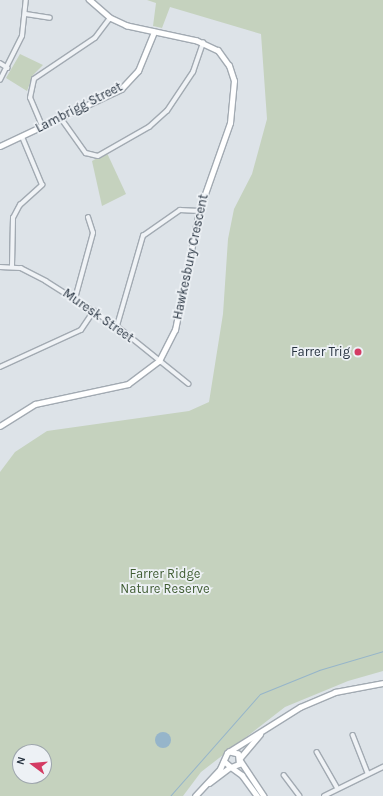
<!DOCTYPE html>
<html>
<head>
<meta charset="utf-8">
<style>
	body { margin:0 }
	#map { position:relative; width:383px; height:796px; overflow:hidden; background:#dde3e8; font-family:Karla,sans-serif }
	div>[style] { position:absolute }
	.green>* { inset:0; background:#c5d2be }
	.water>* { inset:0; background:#96b5ca }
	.round { border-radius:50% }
	.stream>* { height:1px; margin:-0.5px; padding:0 0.5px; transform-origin:0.5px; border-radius:0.5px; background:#96b5ca }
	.roads { filter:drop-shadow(1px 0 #a2aab2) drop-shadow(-1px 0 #a2aab2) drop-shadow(0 1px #a2aab2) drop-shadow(0 -1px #a2aab2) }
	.street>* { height:3.5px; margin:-1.75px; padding:0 1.75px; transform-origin:1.75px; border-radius:1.75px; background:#f0f3f6 }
	.secondary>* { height:4.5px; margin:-2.25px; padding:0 2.25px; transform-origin:2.25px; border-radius:2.25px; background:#fff }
	.dots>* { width:11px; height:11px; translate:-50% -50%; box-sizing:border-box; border:2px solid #edf1f5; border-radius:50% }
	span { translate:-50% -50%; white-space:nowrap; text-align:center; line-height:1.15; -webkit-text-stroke:3.5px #edf1f5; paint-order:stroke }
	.street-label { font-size:13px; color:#26323f }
	.poi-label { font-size:13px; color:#26323f }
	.right { translate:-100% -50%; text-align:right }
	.park-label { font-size:13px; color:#3f5c32 }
	.north { position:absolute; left:12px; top:744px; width:40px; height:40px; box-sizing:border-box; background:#edf1f5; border:1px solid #9da5ac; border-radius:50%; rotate:286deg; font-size:11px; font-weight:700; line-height:16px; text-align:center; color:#26323f }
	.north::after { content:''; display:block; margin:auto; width:14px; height:18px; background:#d43b63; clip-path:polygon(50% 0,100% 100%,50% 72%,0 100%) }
</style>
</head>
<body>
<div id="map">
	<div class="green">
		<div style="clip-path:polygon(evenodd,147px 0,383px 0,383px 671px,348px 681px,285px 707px,201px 772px,183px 796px,0 796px,0 472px,15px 452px,47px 431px,189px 411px,209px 402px,223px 314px,228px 239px,234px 209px,252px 174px,267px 119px,261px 34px,170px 7px,162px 28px,153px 26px,156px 3px,147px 0,20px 752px,44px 752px,44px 776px,20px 776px,20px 752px)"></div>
		<div style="clip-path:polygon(20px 54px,43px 65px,33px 75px,27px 91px,6px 78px)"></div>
		<div style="clip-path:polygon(107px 153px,126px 194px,102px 206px,92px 161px)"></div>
	</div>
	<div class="water">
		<div class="round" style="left:155px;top:732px;width:16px;height:16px"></div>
	</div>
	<div class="stream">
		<div style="left:170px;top:796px;width:136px;rotate:-48.6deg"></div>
		<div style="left:260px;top:694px;width:64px;rotate:-22.1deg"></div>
		<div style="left:319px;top:670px;width:67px;rotate:-16.5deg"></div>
	</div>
	<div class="roads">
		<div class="street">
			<div style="left:26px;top:14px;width:24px;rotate:9deg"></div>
			<div style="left:0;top:63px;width:9px;rotate:32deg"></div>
			<div style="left:0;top:80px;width:49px;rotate:-63.4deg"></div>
			<div style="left:22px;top:36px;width:36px;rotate:-84deg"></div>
			<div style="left:61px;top:118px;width:43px;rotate:54.5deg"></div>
			<div style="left:86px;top:153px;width:12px;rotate:14deg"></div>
			<div style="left:98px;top:156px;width:59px;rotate:-29.6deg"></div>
			<div style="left:149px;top:127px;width:24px;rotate:-42deg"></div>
			<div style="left:167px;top:111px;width:47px;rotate:-56.3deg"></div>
			<div style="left:193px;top:72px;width:31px;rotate:-71deg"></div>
			<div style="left:42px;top:126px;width:30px;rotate:-113deg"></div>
			<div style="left:30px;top:98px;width:19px;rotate:-78deg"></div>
			<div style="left:34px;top:79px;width:73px;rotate:-33.9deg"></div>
			<div style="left:95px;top:38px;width:25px;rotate:-53deg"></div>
			<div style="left:12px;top:266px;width:48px;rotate:-88.8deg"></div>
			<div style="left:13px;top:218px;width:15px;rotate:-62deg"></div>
			<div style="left:20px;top:205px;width:30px;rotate:-42deg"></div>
			<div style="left:42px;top:185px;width:52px;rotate:-112.6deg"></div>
			<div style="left:0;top:267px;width:21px;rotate:3deg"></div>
			<div style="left:21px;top:268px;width:28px;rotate:27deg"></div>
			<div style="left:46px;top:281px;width:84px;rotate:32.4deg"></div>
			<div style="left:117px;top:326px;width:92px;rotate:38.9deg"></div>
			<div style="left:75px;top:299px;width:68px;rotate:-74.7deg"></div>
			<div style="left:93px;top:233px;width:16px;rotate:-108deg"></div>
			<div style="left:117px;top:326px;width:94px;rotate:-73.9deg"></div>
			<div style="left:143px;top:236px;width:45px;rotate:-35.1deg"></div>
			<div style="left:180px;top:210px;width:19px;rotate:3deg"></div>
			<div style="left:0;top:367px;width:89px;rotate:-24.6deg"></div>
			<div style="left:81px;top:330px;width:23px;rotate:-56deg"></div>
			<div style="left:353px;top:735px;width:41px;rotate:68.5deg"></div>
			<div style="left:317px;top:752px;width:40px;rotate:60.3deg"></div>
			<div style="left:284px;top:775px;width:26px;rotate:53deg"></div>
			<div style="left:324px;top:796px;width:66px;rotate:-26.2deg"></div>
		</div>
		<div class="secondary">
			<div style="left:0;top:146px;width:134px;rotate:-25.2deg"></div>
			<div style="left:121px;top:89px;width:25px;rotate:-47deg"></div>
			<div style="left:138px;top:71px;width:42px;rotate:-67.7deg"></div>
			<div style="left:0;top:426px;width:41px;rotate:-32.2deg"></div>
			<div style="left:35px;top:404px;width:95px;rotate:-12.1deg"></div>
			<div style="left:128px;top:384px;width:39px;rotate:-37deg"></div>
			<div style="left:159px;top:361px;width:35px;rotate:-63deg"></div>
			<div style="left:175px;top:330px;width:121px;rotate:-78.6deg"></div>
			<div style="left:199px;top:211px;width:93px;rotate:-70.6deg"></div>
			<div style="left:230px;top:123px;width:42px;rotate:-84.6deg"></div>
			<div style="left:234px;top:81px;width:16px;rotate:-108deg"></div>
			<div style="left:229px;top:66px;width:19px;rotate:-126deg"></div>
			<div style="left:218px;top:51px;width:23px;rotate:-155deg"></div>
			<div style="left:197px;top:41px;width:72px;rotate:-167.9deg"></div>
			<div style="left:127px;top:26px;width:19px;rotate:-155deg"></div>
			<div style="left:110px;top:18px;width:28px;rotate:-139deg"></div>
			<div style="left:240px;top:758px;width:31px;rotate:-50deg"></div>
			<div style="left:240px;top:760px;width:43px;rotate:56.3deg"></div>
			<div style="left:224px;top:761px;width:9px;rotate:41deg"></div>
			<div style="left:231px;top:767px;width:9px;rotate:-21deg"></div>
			<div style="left:239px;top:764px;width:10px;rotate:-96deg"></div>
			<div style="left:238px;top:754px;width:9px;rotate:-167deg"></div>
			<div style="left:231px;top:767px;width:14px;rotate:36deg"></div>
			<div style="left:242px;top:775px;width:26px;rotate:54deg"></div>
			<div style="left:209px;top:783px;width:26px;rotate:-37deg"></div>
			<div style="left:195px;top:796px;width:37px;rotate:-47deg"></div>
			<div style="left:220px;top:769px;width:17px;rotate:-66deg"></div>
			<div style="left:227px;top:753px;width:86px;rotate:-32.2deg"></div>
			<div style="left:300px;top:707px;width:38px;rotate:-23deg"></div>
			<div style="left:335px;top:692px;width:49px;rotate:-10.6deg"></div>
		</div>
	</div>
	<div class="dots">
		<div style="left:358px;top:352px;background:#d43b63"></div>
	</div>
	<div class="street-label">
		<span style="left:79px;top:108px;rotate:-27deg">Lambrigg Street</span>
		<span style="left:191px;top:257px;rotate:-78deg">Hawkesbury Crescent</span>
		<span style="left:98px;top:316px;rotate:35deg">Muresk Street</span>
	</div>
	<div class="poi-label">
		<span class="right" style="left:350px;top:352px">Farrer Trig</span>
	</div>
	<div class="park-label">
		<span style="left:165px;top:582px">Farrer Ridge<br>Nature Reserve</span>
	</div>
	<div class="north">N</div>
</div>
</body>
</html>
